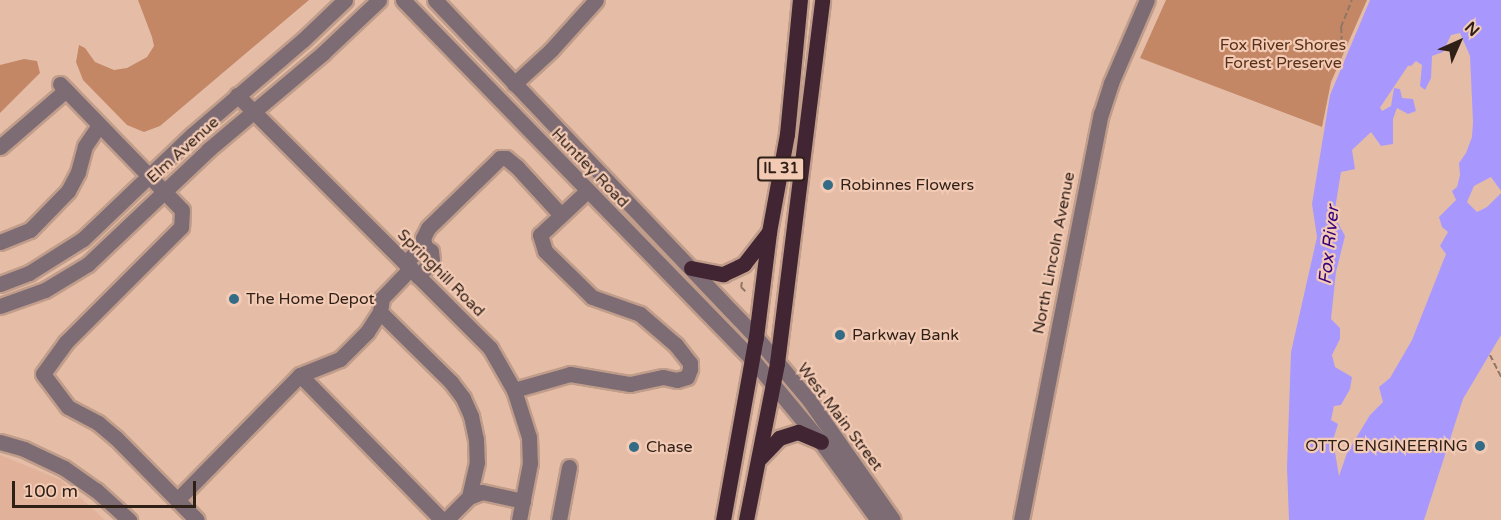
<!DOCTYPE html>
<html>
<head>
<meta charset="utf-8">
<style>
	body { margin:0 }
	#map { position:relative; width:1501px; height:520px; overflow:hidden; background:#e5bda7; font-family:"Varela Round",sans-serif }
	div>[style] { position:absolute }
	.built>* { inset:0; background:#e1b299 }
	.green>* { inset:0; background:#c38766 }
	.water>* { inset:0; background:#a898fd }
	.river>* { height:22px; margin:-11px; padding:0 11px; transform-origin:11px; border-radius:11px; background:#a898fd }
	.path>* { height:2px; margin-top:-1px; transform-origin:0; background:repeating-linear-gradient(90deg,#907464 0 6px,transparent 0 9px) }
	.roads { filter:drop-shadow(2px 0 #c09d8a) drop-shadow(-2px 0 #c09d8a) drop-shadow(0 2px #c09d8a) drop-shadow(0 -2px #c09d8a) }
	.minor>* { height:15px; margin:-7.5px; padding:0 7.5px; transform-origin:7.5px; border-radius:7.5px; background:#7e6c74 }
	.major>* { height:15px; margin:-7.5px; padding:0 7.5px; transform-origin:7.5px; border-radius:7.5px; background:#412532 }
	.dots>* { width:16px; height:16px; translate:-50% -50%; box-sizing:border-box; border:3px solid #f3cab4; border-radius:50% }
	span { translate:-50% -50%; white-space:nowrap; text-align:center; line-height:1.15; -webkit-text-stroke:4.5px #f3cab4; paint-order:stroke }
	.shield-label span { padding:2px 4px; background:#f3cab4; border:2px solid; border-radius:4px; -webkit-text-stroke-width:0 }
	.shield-label { font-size:15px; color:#2e1f17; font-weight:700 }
	.park-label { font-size:16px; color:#593018 }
	.street-label { font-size:16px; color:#2e1f17 }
	.poi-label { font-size:16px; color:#2e1f17 }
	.left { translate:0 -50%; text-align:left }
	.right { translate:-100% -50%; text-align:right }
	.water-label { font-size:18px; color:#35007d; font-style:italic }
	.north { position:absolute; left:1429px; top:12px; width:60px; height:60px; -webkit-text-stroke:4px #f3cab4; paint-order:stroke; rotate:45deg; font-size:16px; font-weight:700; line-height:24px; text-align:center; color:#2e1f17 }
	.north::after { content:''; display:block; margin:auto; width:21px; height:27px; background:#2e1f17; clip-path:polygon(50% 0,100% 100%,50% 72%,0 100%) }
	.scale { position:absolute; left:12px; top:481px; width:184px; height:27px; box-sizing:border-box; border:3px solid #2e1f17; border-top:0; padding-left:8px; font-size:18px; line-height:21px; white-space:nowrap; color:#2e1f17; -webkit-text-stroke:4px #f3cab4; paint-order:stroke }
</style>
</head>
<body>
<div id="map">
	<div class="built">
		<div style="clip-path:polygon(0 455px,61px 480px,105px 520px,0 520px)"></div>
	</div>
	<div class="green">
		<div style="clip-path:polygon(138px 0,309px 0,160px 126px,144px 132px,127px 125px,83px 80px,76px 62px,79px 45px,85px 48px,95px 62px,114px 70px,127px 68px,147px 57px,154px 46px,152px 37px)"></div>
		<div style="clip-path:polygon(1166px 0,1367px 0,1331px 82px,1322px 127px,1140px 58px)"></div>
		<div style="clip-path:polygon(24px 59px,37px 61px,40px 73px,0 113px,0 65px)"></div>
	</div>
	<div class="water">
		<div style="clip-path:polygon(evenodd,1370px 0,1501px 0,1501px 191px,1491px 177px,1474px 186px,1467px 202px,1477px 212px,1487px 207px,1501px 193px,1501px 335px,1463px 399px,1424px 520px,1289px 520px,1287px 467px,1291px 352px,1317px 237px,1312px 204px,1330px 95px,1370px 0,1460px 33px,1470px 56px,1473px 122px,1472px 137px,1466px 153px,1459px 163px,1460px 175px,1457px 187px,1452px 191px,1456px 200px,1439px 217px,1442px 227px,1448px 232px,1440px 246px,1446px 254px,1412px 340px,1390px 378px,1379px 387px,1383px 402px,1370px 415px,1347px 453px,1339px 476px,1333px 440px,1338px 424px,1331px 420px,1334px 406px,1341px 405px,1350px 389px,1352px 377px,1335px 367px,1332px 355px,1340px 339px,1340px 328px,1331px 319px,1336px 272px,1345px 236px,1334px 215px,1341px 172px,1355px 169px,1352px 150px,1371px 132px,1381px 146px,1393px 144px,1393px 119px,1397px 108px,1408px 114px,1416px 111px,1413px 99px,1402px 98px,1400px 89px,1394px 88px,1391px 106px,1382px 111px,1377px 102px,1377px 88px,1386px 72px,1394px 77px,1402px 65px,1411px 66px,1416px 61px,1422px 65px,1420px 86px,1425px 90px,1431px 78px,1432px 56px,1443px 52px,1451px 35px,1460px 33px)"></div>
	</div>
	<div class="river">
		<div style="left:1361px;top:116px;width:140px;rotate:-56.1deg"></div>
	</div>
	<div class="path">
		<div style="left:1342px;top:51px;width:24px;rotate:-92deg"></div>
		<div style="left:1341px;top:27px;width:29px;rotate:-68deg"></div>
		<div style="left:742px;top:282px;width:5px;rotate:101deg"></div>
		<div style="left:741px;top:287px;width:8px;rotate:45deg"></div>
		<div style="left:1490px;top:355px;width:25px;rotate:63deg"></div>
	</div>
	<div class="roads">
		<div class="minor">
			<div style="left:403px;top:0;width:501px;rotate:45.81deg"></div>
			<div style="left:752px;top:359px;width:108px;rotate:50.3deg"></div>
			<div style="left:821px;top:442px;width:97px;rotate:53.8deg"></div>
			<div style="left:435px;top:0;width:465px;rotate:46.4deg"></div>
			<div style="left:756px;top:337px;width:82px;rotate:49.9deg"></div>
			<div style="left:809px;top:400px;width:146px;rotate:55deg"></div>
			<div style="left:60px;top:84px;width:175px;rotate:45.9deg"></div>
			<div style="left:182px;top:210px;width:17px;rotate:93deg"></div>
			<div style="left:181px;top:227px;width:163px;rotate:135deg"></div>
			<div style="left:66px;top:342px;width:39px;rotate:126deg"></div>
			<div style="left:43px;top:374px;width:41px;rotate:52.9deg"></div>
			<div style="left:68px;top:407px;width:34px;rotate:28deg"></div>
			<div style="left:98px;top:423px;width:23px;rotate:40deg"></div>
			<div style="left:116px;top:438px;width:115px;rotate:45.4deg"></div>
			<div style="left:514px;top:84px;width:50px;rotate:-42.6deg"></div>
			<div style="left:551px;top:50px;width:67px;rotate:-48deg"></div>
			<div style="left:237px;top:95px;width:358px;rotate:45deg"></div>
			<div style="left:490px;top:348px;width:48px;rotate:60.3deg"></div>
			<div style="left:514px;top:390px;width:49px;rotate:72.3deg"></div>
			<div style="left:529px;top:437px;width:26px;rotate:88deg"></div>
			<div style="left:530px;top:463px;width:58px;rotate:100.9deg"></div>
			<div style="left:0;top:147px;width:87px;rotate:-40.8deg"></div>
			<div style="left:0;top:242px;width:32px;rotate:-22deg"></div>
			<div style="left:30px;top:230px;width:54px;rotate:-45.7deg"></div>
			<div style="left:68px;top:191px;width:21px;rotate:-62deg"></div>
			<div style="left:78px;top:172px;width:27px;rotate:-75deg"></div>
			<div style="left:85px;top:146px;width:25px;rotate:-56deg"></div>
			<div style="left:425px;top:247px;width:9px;rotate:-103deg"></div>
			<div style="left:423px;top:238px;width:11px;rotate:-63deg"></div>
			<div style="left:428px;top:228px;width:100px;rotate:-44.2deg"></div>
			<div style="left:500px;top:158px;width:6px"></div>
			<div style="left:506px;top:158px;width:14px;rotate:39deg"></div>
			<div style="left:517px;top:167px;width:65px;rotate:47.5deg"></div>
			<div style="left:405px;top:263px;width:21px;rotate:-45deg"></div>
			<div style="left:420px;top:248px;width:5px;rotate:-11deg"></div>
			<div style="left:425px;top:247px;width:7px;rotate:34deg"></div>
			<div style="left:431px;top:251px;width:10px;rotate:84deg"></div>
			<div style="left:432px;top:261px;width:21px;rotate:133deg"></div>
			<div style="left:411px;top:268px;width:42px;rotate:134deg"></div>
			<div style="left:382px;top:298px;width:14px;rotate:98deg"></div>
			<div style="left:380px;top:312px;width:100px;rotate:44.6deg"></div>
			<div style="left:451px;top:382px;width:20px;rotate:53deg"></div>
			<div style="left:463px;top:398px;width:20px;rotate:66deg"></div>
			<div style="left:471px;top:416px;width:24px;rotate:78deg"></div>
			<div style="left:476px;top:439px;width:23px;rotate:88deg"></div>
			<div style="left:477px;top:462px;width:36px;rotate:103deg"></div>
			<div style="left:0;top:284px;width:31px;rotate:-21deg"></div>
			<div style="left:29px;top:273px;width:64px;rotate:-32.2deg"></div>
			<div style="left:83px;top:239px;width:151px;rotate:-43.7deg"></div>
			<div style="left:192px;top:135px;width:146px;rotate:-40.6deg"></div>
			<div style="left:303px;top:40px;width:58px;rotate:-43.6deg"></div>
			<div style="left:0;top:306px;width:48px;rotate:-19.6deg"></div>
			<div style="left:45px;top:290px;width:50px;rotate:-31.2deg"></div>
			<div style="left:88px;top:264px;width:166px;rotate:-43.5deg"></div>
			<div style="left:208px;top:150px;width:150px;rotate:-40.1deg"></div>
			<div style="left:323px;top:53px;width:77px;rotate:-43.4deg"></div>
			<div style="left:300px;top:375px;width:203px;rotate:45.6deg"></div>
			<div style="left:514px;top:390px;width:58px;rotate:-15.9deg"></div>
			<div style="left:570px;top:374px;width:61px;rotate:9.5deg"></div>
			<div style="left:630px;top:384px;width:34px;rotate:-12deg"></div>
			<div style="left:663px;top:377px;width:14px;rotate:12deg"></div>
			<div style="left:677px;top:380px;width:10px;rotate:-17deg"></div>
			<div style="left:687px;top:377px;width:9px;rotate:-69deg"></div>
			<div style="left:690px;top:369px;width:6px;rotate:-90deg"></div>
			<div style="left:690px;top:363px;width:23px;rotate:-128deg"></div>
			<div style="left:676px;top:345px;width:48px;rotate:-139.3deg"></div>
			<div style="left:640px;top:314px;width:51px;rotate:-160.5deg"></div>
			<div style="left:592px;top:297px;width:66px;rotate:-135.6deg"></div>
			<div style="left:545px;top:251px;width:17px;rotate:-107deg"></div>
			<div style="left:540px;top:235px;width:64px;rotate:-43.1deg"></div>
			<div style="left:0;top:442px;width:25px;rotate:16deg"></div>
			<div style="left:24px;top:449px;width:44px;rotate:25.4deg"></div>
			<div style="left:64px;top:468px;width:39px;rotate:35deg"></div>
			<div style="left:96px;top:490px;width:45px;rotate:42.3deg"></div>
			<div style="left:177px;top:500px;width:175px;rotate:-45.5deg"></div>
			<div style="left:300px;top:375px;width:43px;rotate:-21.8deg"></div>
			<div style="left:340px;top:359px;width:38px;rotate:-45deg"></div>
			<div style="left:367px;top:332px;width:24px;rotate:-57deg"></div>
			<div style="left:446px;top:520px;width:33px;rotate:-45deg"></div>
			<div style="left:469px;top:497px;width:14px;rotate:-21deg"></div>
			<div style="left:482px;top:492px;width:42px;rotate:12.4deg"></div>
			<div style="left:559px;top:520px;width:54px;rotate:-79.3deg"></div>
			<div style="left:1021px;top:520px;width:414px;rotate:-78.9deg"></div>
			<div style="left:1101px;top:114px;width:33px;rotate:-72deg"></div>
			<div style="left:1111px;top:83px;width:90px;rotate:-66.6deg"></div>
		</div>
		<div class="major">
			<div style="left:691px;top:268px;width:33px;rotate:11deg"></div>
			<div style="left:723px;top:274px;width:23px;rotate:-25deg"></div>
			<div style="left:744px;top:264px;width:41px;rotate:-52deg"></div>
			<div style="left:760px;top:458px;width:28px;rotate:-46deg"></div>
			<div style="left:779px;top:438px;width:20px;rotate:-18deg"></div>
			<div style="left:798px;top:432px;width:25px;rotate:23deg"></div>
			<div style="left:723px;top:520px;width:186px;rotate:-79.8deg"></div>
			<div style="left:756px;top:337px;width:106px;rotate:-82.9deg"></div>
			<div style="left:769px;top:232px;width:100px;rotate:-79.6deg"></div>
			<div style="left:787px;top:134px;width:135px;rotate:-84.5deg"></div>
			<div style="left:746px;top:520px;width:160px;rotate:-78.8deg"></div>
			<div style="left:777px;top:363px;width:366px;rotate:-82.9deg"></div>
		</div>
	</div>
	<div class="dots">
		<div style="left:828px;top:185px;background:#336c86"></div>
		<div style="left:234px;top:299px;background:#336c86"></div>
		<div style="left:840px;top:335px;background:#336c86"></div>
		<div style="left:1480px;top:446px;background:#336c86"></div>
		<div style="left:634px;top:447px;background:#336c86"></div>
	</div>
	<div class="shield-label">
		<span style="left:781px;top:169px">IL 31</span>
	</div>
	<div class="park-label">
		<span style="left:1283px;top:54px">Fox River Shores<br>Forest Preserve</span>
	</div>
	<div class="street-label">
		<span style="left:183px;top:150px;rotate:-42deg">Elm Avenue</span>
		<span style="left:590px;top:168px;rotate:46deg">Huntley Road</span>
		<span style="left:1054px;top:253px;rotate:-79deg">North Lincoln Avenue</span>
		<span style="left:441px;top:273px;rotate:45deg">Springhill Road</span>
		<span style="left:840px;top:417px;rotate:53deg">West Main Street</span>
	</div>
	<div class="poi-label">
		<span class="left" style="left:840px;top:185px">Robinnes Flowers</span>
		<span class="left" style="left:246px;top:299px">The Home Depot</span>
		<span class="left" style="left:852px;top:335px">Parkway Bank</span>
		<span class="right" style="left:1468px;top:446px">OTTO ENGINEERING</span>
		<span class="left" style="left:646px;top:447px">Chase</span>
	</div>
	<div class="water-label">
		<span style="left:1329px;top:245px;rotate:-84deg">Fox River</span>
	</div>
	<div class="north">N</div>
	<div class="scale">100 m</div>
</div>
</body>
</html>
